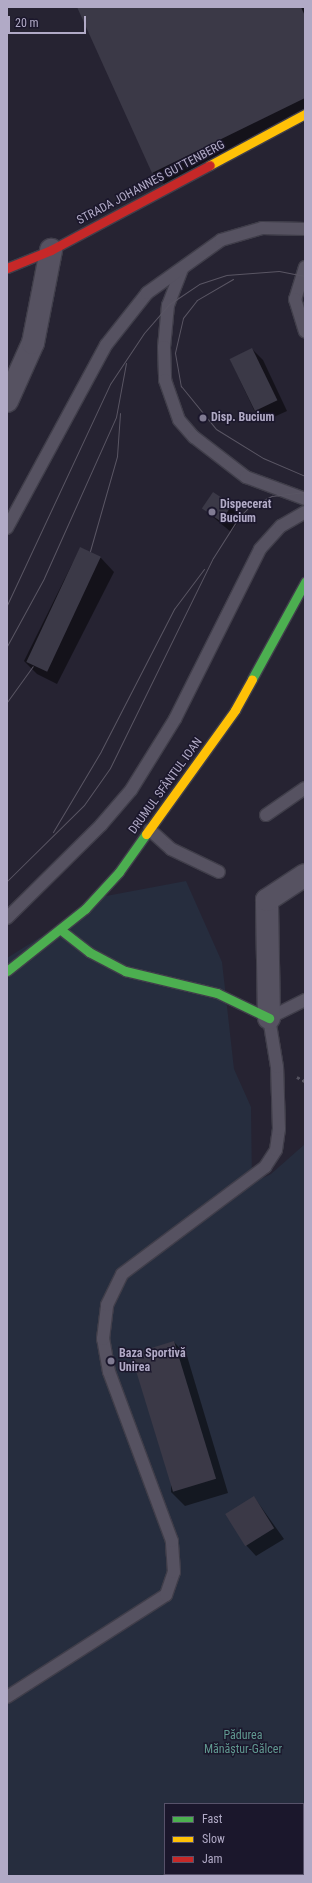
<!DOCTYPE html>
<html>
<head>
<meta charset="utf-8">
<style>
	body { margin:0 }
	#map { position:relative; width:312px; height:1883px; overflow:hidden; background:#262332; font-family:"Roboto Condensed",sans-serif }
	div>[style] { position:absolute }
	.green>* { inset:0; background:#262d3e }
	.shadow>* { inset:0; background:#0007 }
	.building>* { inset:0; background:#3b3947; transform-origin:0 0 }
	.path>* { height:2.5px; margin-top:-1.25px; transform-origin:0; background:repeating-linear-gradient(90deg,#54525f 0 3px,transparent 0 6px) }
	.roads { filter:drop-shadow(1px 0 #403e4a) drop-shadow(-1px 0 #403e4a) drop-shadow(0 1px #403e4a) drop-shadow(0 -1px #403e4a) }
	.lane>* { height:12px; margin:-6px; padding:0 6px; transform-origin:6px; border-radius:6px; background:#565261 }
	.street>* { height:22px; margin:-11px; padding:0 11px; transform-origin:11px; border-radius:11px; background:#565261 }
	.fast>* { height:9px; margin:-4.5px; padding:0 4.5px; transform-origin:4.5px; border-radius:4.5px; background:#4caf50 }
	.slow>* { height:9px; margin:-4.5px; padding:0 4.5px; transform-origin:4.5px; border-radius:4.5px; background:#ffc107 }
	.jam>* { height:9px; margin:-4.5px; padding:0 4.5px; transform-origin:4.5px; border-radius:4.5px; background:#c62828 }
	.tram>* { height:1px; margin:-0.5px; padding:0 0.5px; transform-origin:0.5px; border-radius:0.5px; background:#5a5664 }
	.dots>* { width:11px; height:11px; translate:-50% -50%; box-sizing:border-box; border:2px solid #1b172c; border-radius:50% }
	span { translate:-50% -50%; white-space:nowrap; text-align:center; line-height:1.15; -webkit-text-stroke:3px #1b172c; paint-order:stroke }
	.street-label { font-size:12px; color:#b1aac6 }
	.poi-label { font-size:12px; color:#b1aac6; font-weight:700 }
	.left { translate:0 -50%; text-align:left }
	.park-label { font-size:12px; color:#609890 }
	.frame { position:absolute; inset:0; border:8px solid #b1aac6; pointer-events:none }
	.legend { position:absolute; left:164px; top:1803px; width:140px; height:72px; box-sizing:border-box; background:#1b172c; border:1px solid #57526a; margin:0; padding:5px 7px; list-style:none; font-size:12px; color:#b1aac6 }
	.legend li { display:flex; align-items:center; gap:8px; height:20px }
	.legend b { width:20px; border:1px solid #57526a }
	.scale { position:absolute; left:8px; top:16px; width:78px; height:18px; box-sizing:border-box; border:2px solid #b1aac6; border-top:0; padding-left:5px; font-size:12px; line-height:14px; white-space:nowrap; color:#b1aac6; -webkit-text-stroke:3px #1b172c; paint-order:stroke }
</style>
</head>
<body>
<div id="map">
	<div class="green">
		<div style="clip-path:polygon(evenodd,186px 881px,222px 962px,234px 1069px,251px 1107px,252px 1183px,271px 1174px,305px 1144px,305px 1876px,7px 1876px,7px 958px,106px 896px,186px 881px,165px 1804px,303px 1804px,303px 1874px,165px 1874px,165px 1804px)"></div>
	</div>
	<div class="shadow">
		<div style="clip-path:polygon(78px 7px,305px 7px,305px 122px,169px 189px,153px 173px)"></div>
		<div style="clip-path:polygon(252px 349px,263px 360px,287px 411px,265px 421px,254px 410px,230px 359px)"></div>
		<div style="clip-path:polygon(231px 506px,242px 517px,231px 532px,202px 508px)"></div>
		<div style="clip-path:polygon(80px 548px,101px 558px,114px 572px,57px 684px,37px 674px,24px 661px)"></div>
		<div style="clip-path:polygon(174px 1342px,187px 1356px,228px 1493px,185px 1506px,171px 1492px)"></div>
		<div style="clip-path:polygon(254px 1497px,284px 1539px,256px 1556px,246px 1545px)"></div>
	</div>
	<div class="building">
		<div style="clip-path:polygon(77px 7px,301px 7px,305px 16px,305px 98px,152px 173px)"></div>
		<div style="left:252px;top:348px;width:58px;height:25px;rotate:64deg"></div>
		<div style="left:213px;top:492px;width:23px;height:20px;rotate:34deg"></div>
		<div style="left:80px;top:547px;width:23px;height:127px;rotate:25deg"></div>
		<div style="left:174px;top:1341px;width:144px;height:45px;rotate:73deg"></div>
		<div style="left:254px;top:1496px;width:38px;height:34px;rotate:58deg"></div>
	</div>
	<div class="path">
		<div style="left:297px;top:1077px;width:9px;rotate:27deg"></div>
		<div style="left:303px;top:1826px;width:2px;rotate:-27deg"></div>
		<div style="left:164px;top:1876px;width:2px;rotate:-63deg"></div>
	</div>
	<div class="roads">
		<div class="lane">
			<div style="left:305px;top:267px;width:34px;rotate:107deg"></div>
			<div style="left:295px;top:299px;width:34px;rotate:73deg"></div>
			<div style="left:182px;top:269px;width:39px;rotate:111deg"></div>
			<div style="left:168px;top:305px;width:42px;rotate:95.4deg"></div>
			<div style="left:164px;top:347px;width:33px;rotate:88deg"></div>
			<div style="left:165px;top:380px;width:42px;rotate:70.7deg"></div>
			<div style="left:179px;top:420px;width:23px;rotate:49deg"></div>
			<div style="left:194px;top:437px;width:66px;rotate:37.6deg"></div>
			<div style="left:246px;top:477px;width:63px;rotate:20.4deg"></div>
			<div style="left:7px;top:528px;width:208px;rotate:-61.6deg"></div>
			<div style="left:106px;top:345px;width:66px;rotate:-51.7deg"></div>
			<div style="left:147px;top:293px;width:91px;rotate:-35.6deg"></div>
			<div style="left:221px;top:240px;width:43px;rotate:-16.3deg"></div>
			<div style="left:262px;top:228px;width:43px;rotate:1.3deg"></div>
			<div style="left:266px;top:815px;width:47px;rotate:-34.7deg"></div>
			<div style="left:150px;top:830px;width:28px;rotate:42deg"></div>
			<div style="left:171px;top:849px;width:53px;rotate:25.6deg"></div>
			<div style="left:7px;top:918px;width:132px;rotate:-44.7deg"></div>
			<div style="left:101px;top:825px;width:46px;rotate:-49.4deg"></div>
			<div style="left:131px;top:790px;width:84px;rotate:-58.2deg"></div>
			<div style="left:175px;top:719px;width:190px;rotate:-63.4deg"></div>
			<div style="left:260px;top:549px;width:31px;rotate:-48deg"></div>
			<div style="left:281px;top:526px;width:28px;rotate:-30deg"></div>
			<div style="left:7px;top:1697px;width:189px;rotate:-32.7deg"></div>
			<div style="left:166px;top:1595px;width:24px;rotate:-71deg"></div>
			<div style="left:174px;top:1572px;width:31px;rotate:-94deg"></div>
			<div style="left:172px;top:1541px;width:180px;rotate:-110.4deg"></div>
			<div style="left:109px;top:1372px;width:34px;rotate:-100deg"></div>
			<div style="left:103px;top:1339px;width:34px;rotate:-83deg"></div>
			<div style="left:107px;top:1305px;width:34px;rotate:-64deg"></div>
			<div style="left:122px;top:1274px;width:179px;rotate:-36.8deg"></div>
			<div style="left:265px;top:1167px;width:20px;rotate:-57deg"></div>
			<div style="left:276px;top:1150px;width:21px;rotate:-82deg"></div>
			<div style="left:279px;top:1129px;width:62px;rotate:-91.8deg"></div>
			<div style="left:277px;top:1067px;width:50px;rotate:-99.3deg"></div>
			<div style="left:269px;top:1018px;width:40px;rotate:-26.6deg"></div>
		</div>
		<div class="street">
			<div style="left:7px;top:401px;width:64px;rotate:-65.9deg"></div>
			<div style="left:33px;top:343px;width:95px;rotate:-79deg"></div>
			<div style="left:269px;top:1018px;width:118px;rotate:-91deg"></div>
			<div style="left:267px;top:900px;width:45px;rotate:-33.3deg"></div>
		</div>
		<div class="fast">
			<div style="left:252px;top:679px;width:111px;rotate:-61.3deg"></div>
			<div style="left:61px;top:930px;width:36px;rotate:38deg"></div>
			<div style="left:89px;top:952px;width:41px;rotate:27.8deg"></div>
			<div style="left:125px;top:971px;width:95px;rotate:13.4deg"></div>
			<div style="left:217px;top:993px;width:58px;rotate:25.7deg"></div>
			<div style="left:7px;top:971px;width:100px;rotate:-38.5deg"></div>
			<div style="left:85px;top:909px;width:50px;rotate:-47.4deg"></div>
			<div style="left:119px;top:872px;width:47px;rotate:-54.6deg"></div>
		</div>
		<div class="slow">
			<div style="left:210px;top:165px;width:108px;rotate:-28.2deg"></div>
			<div style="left:146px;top:834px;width:153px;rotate:-54.3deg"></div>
			<div style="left:235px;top:710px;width:35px;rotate:-61deg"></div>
		</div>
		<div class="jam">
			<div style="left:7px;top:268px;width:48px;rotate:-22.2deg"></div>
			<div style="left:51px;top:250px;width:180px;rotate:-28.1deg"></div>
		</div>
	</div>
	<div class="tram">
		<div style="left:233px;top:279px;width:42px;rotate:149.7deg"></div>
		<div style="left:197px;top:300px;width:23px;rotate:128deg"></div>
		<div style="left:183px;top:318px;width:36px;rotate:103deg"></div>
		<div style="left:175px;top:353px;width:34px;rotate:80deg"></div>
		<div style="left:181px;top:386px;width:55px;rotate:50.9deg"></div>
		<div style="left:216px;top:429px;width:55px;rotate:31.7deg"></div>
		<div style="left:263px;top:458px;width:46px;rotate:23.2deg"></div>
		<div style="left:90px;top:551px;width:99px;rotate:-74.1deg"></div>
		<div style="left:117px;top:456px;width:43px;rotate:-86deg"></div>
		<div style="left:7px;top:605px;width:244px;rotate:-65deg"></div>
		<div style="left:110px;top:384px;width:61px;rotate:-56.3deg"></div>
		<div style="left:144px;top:333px;width:37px;rotate:-49deg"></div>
		<div style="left:168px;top:305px;width:37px;rotate:-34deg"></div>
		<div style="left:199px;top:284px;width:28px;rotate:-18deg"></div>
		<div style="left:226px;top:275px;width:53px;rotate:-4.3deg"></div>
		<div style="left:279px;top:271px;width:26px;rotate:11deg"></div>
		<div style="left:7px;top:646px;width:77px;rotate:-61.4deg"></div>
		<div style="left:44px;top:578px;width:176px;rotate:-65.9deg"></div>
		<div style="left:116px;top:417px;width:55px;rotate:-79.5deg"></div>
		<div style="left:7px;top:702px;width:44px;rotate:-54.2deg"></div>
		<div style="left:53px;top:832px;width:94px;rotate:-59.3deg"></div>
		<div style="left:101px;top:751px;width:160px;rotate:-62.8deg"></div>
		<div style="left:174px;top:609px;width:50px;rotate:-53.1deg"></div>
		<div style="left:7px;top:881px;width:108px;rotate:-44.6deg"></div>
		<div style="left:84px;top:805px;width:45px;rotate:-54.9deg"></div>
		<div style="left:110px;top:768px;width:234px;rotate:-63.9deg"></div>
		<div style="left:213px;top:558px;width:49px;rotate:-57.6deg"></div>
		<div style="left:239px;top:517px;width:13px;rotate:-45deg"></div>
		<div style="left:248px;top:508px;width:27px;rotate:-27deg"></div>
		<div style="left:272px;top:496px;width:33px;rotate:-7deg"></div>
	</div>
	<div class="dots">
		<div style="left:203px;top:418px;background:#807b92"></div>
		<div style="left:212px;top:512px;background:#807b92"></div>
		<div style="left:111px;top:1361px;background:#807b92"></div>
	</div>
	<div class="street-label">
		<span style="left:151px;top:183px;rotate:-28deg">STRADA JOHANNES GUTTENBERG</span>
		<span style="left:166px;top:786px;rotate:-54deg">DRUMUL SFÂNTUL IOAN</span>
	</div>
	<div class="poi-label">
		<span class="left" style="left:211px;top:418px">Disp. Bucium</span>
		<span class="left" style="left:220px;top:512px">Dispecerat<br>Bucium</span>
		<span class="left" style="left:119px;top:1361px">Baza Sportivă<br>Unirea</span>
	</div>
	<div class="park-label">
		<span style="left:243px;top:1743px">Pădurea<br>Mănăștur-Gălcer</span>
	</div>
	<div class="frame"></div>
	<ul class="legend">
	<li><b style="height:5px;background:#4caf50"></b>Fast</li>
	<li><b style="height:5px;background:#ffc107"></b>Slow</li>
	<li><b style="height:5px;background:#c62828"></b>Jam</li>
	</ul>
	<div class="scale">20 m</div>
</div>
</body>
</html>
